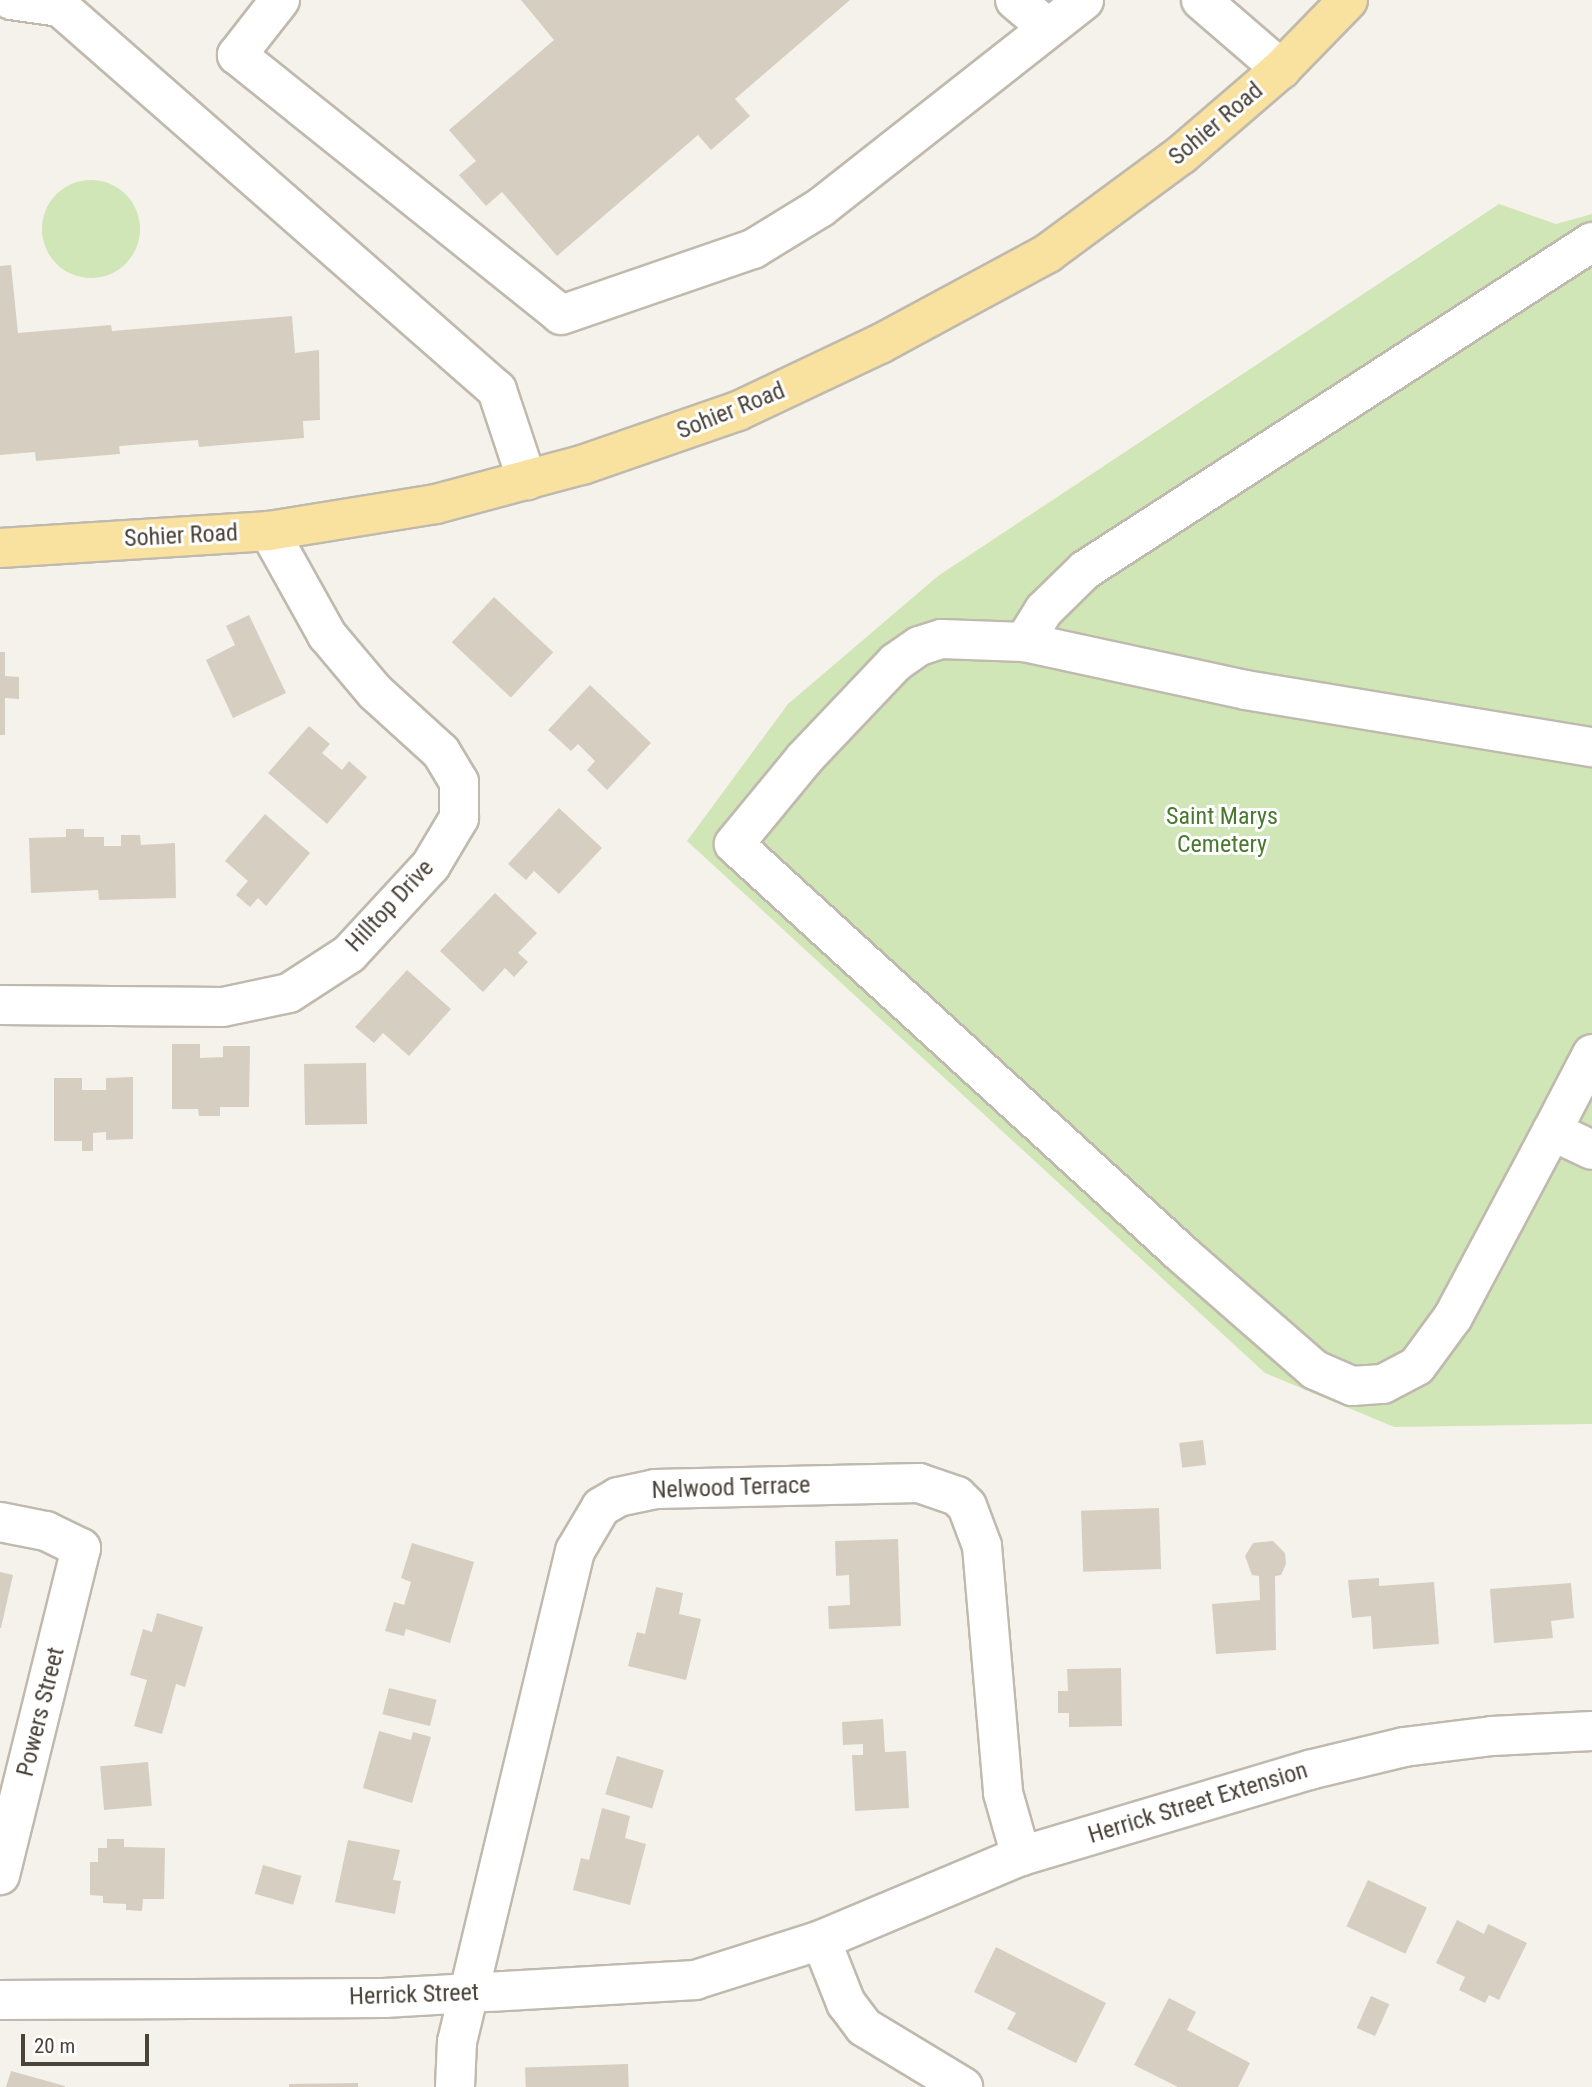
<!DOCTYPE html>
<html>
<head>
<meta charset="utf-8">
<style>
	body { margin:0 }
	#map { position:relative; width:1592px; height:2087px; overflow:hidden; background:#f5f2eb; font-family:"Roboto Condensed",sans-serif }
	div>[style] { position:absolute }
	.green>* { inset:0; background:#d0e6b7 }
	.round { border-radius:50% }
	.building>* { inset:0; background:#d6cec1; transform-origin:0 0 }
	.roads { filter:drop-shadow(2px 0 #c0baae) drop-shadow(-2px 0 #c0baae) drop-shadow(0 2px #c0baae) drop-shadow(0 -2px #c0baae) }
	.minor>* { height:38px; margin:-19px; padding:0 19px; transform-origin:19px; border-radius:19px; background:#fff }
	.major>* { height:38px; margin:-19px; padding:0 19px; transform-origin:19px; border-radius:19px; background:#f9e1a0 }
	span { translate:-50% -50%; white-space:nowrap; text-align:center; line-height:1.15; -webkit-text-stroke:6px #fff; paint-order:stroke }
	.street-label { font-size:24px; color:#494339 }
	.park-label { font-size:24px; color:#49782f }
	.scale { position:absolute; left:21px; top:2034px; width:128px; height:32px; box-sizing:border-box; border:4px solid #494339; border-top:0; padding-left:9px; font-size:21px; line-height:24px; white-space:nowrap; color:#494339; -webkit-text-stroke:5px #fff; paint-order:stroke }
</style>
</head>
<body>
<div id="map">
	<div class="green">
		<div class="round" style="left:42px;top:180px;width:98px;height:98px"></div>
		<div style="clip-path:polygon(1499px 204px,1556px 224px,1592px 214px,1592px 1424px,1394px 1427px,1265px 1373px,687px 841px,788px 704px,938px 576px)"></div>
	</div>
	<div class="building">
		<div style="clip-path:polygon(521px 0,850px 0,735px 99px,750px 116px,711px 150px,698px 135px,557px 256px,502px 192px,486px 206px,459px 175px,476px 161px,449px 130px,554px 40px)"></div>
		<div style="clip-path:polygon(11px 265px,18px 333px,111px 325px,112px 331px,292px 316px,295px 353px,319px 350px,320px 420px,303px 421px,304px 438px,199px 447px,198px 440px,119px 446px,120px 454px,36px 461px,35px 452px,0 455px,0 266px)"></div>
		<div style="left:494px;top:597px;width:81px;height:62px;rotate:43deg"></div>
		<div style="clip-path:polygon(249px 615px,286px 693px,233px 718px,206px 660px,235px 645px,226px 626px)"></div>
		<div style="clip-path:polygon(0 652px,5px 652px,5px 676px,19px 677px,19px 699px,5px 698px,5px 735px,0 735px)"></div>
		<div style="clip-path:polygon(590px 685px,651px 743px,607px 790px,587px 770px,595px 761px,578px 744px,571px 751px,548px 730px)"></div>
		<div style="clip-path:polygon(309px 726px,330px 744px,322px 753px,342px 770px,349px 761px,367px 777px,327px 824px,268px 773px)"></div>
		<div style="clip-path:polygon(559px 808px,602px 848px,559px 894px,534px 871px,526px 880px,508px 864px)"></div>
		<div style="clip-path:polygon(265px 814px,310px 853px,266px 906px,258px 898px,250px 907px,236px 895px,248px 881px,225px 861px)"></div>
		<div style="clip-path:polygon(66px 829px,84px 829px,84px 837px,104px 837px,104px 846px,121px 846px,121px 835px,140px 835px,141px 845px,175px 843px,176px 898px,99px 900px,98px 890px,31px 893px,29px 838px,66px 837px)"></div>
		<div style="clip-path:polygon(495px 893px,537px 933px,518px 953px,528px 962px,514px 977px,505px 968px,483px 992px,440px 951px)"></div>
		<div style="clip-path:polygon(407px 970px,451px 1009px,409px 1056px,383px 1033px,374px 1043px,355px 1027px)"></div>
		<div style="clip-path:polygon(172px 1044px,200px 1044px,200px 1058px,223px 1057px,223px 1046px,250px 1046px,249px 1107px,220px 1107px,220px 1116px,199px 1116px,198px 1109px,172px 1109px)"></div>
		<div style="left:366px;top:1063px;width:61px;height:62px;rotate:89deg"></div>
		<div style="clip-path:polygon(133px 1077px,133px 1139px,106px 1140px,106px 1132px,93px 1133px,93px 1151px,82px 1151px,82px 1141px,54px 1141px,54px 1078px,82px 1078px,82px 1090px,106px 1090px,106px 1078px)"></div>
		<div style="left:1203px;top:1440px;width:25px;height:24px;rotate:83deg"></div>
		<div style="left:1159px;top:1508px;width:61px;height:78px;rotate:88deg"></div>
		<div style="clip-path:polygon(898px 1539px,901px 1626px,829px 1629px,828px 1606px,850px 1605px,849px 1575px,836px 1576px,835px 1541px)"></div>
		<div style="clip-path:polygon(1273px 1541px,1285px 1553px,1286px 1564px,1281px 1575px,1275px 1576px,1276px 1650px,1216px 1654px,1212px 1604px,1260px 1600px,1259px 1576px,1252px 1575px,1245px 1556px,1253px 1543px)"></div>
		<div style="clip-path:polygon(412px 1543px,474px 1562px,450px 1643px,406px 1629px,404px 1636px,385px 1631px,394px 1602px,404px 1605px,411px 1582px,401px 1578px)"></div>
		<div style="clip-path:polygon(0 1572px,13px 1575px,1px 1628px,0 1628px)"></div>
		<div style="clip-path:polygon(1379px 1578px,1379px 1586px,1434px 1582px,1439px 1644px,1373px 1649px,1371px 1616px,1352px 1618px,1348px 1580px)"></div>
		<div style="clip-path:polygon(1571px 1583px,1574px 1618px,1551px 1621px,1553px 1638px,1494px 1643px,1490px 1589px)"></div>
		<div style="clip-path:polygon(656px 1587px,683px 1593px,679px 1614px,701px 1619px,686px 1680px,628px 1666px,637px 1632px,645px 1634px)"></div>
		<div style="clip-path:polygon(157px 1613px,203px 1627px,185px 1687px,176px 1684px,162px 1734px,134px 1726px,147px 1680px,130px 1675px,143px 1629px,152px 1632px)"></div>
		<div style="clip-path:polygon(1121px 1668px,1122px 1726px,1069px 1727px,1069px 1713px,1058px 1713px,1058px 1691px,1068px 1691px,1067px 1669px)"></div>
		<div style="left:389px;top:1688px;width:49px;height:27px;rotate:14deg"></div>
		<div style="clip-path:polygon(883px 1719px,885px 1752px,906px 1751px,909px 1808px,855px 1811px,852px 1755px,863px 1755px,863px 1744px,843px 1745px,842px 1722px)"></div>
		<div style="clip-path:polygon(379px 1731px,411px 1740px,413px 1732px,431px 1737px,412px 1803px,363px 1788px)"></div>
		<div style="left:617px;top:1756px;width:49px;height:40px;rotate:17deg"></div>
		<div style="left:148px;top:1762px;width:44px;height:48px;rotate:85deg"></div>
		<div style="clip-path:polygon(602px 1808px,630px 1816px,625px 1838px,646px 1844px,630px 1905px,573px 1890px,581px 1858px,589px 1860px)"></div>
		<div style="clip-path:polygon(107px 1839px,124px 1839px,124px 1847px,165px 1848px,164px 1899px,143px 1899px,142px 1911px,126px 1910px,126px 1904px,103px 1903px,103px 1896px,90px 1895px,90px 1862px,98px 1862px,98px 1848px,107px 1848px)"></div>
		<div style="clip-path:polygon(348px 1840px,400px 1850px,393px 1880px,401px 1881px,395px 1914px,335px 1902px)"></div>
		<div style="left:263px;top:1865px;width:40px;height:30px;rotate:16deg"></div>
		<div style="left:1368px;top:1880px;width:65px;height:51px;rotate:25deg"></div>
		<div style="clip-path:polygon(1457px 1920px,1484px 1934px,1488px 1924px,1527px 1943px,1499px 2000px,1489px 1995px,1485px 2003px,1459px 1990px,1465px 1977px,1436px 1963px)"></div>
		<div style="clip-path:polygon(996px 1947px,1106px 2003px,1076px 2063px,1007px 2029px,1016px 2013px,974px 1992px)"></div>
		<div style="left:1371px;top:1996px;width:20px;height:35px;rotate:24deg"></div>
		<div style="clip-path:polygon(1169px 1998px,1196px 2012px,1187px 2030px,1250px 2063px,1238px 2087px,1178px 2087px,1134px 2065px)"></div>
		<div style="left:628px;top:2064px;width:23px;height:103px;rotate:88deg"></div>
		<div style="clip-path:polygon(11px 2071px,65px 2086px,65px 2087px,6px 2087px)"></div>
		<div style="clip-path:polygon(358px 2083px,358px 2087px,289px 2087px,289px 2084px)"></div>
	</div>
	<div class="roads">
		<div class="minor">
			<div style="left:11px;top:0;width:49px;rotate:8.1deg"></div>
			<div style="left:60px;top:7px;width:581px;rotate:41.23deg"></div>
			<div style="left:497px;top:390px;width:95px;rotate:71.6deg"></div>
			<div style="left:280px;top:0;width:70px;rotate:128deg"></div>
			<div style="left:237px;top:55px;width:415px;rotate:38.7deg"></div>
			<div style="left:561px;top:315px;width:203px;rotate:-19deg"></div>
			<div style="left:753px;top:249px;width:79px;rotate:-31.5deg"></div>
			<div style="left:820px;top:208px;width:336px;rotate:-38.2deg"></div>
			<div style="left:1015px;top:0;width:43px;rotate:40.3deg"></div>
			<div style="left:1201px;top:0;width:106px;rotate:40.8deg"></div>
			<div style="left:1592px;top:242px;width:604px;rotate:147.1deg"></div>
			<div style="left:1085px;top:570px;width:57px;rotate:135.7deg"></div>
			<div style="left:1044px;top:610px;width:38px;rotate:122deg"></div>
			<div style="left:1024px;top:642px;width:227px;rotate:12.2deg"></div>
			<div style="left:1246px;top:690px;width:351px;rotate:9.4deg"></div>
			<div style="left:1024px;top:642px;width:83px;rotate:-177.9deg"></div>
			<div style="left:941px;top:639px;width:23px;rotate:162deg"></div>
			<div style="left:919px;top:646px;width:29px;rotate:145deg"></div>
			<div style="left:895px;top:663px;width:132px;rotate:133.5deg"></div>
			<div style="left:804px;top:759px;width:110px;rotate:129.5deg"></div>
			<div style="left:734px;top:844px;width:607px;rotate:42.46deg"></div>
			<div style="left:1182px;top:1254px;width:176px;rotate:41.1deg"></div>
			<div style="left:1315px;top:1370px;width:40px;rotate:23.4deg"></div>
			<div style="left:1352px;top:1386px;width:31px;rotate:-4deg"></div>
			<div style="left:1383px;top:1384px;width:38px;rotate:-28deg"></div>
			<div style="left:1417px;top:1366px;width:61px;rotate:-53.7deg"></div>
			<div style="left:1453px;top:1317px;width:211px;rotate:-62deg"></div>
			<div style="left:0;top:1005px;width:223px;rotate:0.5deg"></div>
			<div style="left:223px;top:1007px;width:67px;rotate:-12deg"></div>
			<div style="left:289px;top:993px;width:72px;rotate:-33deg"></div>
			<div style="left:349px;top:954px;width:121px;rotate:-47.3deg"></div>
			<div style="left:431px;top:865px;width:55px;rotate:-59.2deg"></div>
			<div style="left:459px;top:818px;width:36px;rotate:-90deg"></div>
			<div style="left:459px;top:782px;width:35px;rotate:-121deg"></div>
			<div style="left:441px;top:752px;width:89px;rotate:-137.7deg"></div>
			<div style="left:375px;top:692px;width:75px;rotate:-130.1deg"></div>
			<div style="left:327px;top:635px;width:119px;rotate:-119.1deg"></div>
			<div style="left:1592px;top:1054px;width:87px;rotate:117.5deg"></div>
			<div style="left:1552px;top:1131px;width:44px;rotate:25.4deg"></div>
			<div style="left:0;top:1522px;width:47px;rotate:11.1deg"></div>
			<div style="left:46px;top:1531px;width:39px;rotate:26deg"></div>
			<div style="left:81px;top:1548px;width:337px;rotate:103.9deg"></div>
			<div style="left:821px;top:1940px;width:68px;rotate:68.4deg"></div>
			<div style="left:846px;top:2003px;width:30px;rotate:53deg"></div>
			<div style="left:864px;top:2027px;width:116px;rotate:31.2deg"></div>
			<div style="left:0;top:2000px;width:384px;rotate:-0.3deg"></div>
			<div style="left:384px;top:1998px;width:312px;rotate:-3.3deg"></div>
			<div style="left:695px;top:1980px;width:132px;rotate:-17.6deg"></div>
			<div style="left:821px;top:1940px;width:217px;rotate:-22.8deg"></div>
			<div style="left:1021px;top:1856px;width:301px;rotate:-16.6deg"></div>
			<div style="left:1309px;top:1770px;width:98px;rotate:-13.6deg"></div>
			<div style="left:1404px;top:1747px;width:89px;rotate:-7.1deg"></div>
			<div style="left:1492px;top:1736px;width:100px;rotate:-2.9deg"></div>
			<div style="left:455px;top:2087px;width:45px;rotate:-87.5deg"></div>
			<div style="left:457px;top:2042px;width:505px;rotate:-76.49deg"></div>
			<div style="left:575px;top:1551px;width:51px;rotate:-59.4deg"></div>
			<div style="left:601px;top:1507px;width:20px;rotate:-30deg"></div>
			<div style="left:618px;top:1497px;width:38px;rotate:-12deg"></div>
			<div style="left:655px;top:1489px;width:264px;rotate:-1.3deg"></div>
			<div style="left:919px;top:1483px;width:40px;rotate:18.9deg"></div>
			<div style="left:957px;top:1496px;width:14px;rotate:45deg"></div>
			<div style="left:967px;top:1506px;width:43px;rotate:69.4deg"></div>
			<div style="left:982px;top:1546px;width:248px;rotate:85.1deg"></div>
			<div style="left:1003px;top:1793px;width:66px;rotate:74.1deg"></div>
		</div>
		<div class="major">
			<div style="left:0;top:548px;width:270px;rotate:-3.6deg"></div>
			<div style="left:269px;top:531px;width:169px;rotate:-9.2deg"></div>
			<div style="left:436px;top:504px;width:151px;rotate:-15deg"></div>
			<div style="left:582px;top:465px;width:165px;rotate:-19.1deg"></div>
			<div style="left:738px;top:411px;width:157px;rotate:-25.3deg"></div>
			<div style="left:880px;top:344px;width:191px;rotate:-28.4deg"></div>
			<div style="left:1048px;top:253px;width:165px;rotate:-36.4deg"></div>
			<div style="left:1181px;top:155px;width:132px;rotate:-40.7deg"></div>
			<div style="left:1281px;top:69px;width:96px;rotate:-45.8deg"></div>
		</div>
	</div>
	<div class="street-label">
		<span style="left:1216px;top:124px;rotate:-40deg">Sohier Road</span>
		<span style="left:731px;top:411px;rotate:-22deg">Sohier Road</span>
		<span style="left:181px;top:536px;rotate:-3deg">Sohier Road</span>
		<span style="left:390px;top:906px;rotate:-47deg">Hilltop Drive</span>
		<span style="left:731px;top:1488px;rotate:-2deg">Nelwood Terrace</span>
		<span style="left:41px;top:1712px;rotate:-76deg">Powers Street</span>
		<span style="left:1198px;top:1803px;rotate:-17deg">Herrick Street Extension</span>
		<span style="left:414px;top:1995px;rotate:-2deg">Herrick Street</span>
	</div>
	<div class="park-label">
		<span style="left:1222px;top:831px">Saint Marys<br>Cemetery</span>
	</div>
	<div class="scale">20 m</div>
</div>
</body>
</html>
